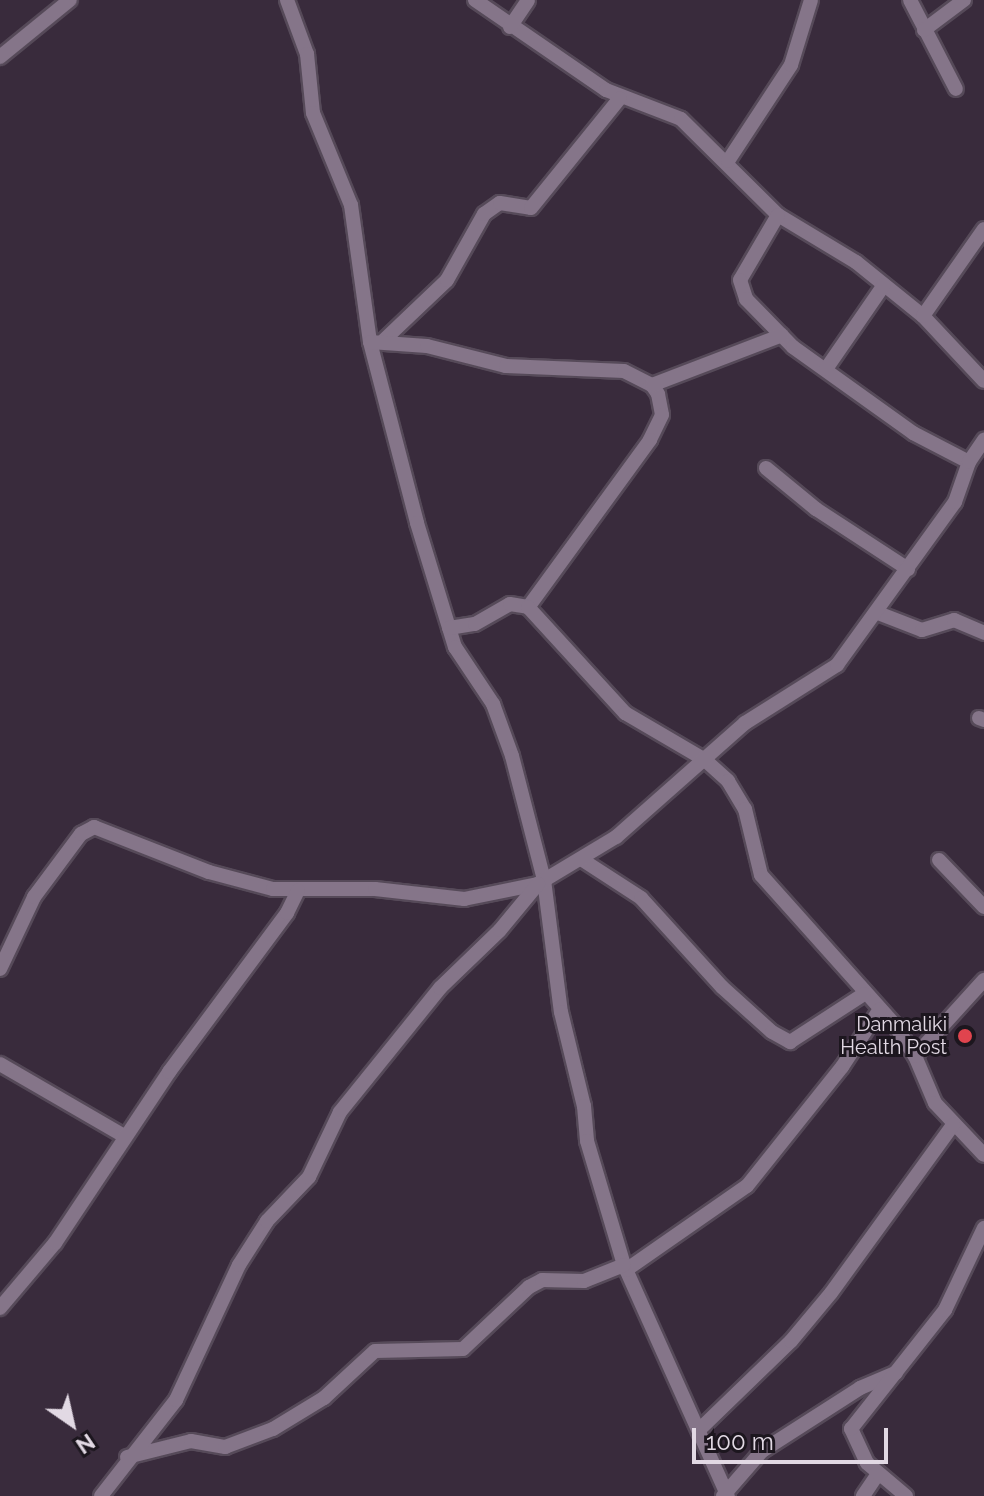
<!DOCTYPE html>
<html>
<head>
<meta charset="utf-8">
<style>
	body { margin:0 }
	#map { position:relative; width:984px; height:1496px; overflow:hidden; background:#392b3c; font-family:Raleway,sans-serif }
	div>[style] { position:absolute }
	.roads { filter:drop-shadow(2px 0 #564a59) drop-shadow(-2px 0 #564a59) drop-shadow(0 2px #564a59) drop-shadow(0 -2px #564a59) }
	.minor>* { height:14px; margin:-7px; padding:0 7px; transform-origin:7px; border-radius:7px; background:#857589 }
	.dots>* { width:22px; height:22px; translate:-50% -50%; box-sizing:border-box; border:4px solid #1c161e; border-radius:50% }
	span { translate:-50% -50%; white-space:nowrap; text-align:center; line-height:1.15; -webkit-text-stroke:6px #1c161e; paint-order:stroke }
	.poi-label { font-size:20px; color:#e2d9e4 }
	.right { translate:-100% -50%; text-align:right }
	.north { position:absolute; left:32px; top:1384px; width:80px; height:80px; -webkit-text-stroke:6px #1c161e; paint-order:stroke; rotate:146deg; font-size:22px; font-weight:700; line-height:32px; text-align:center; color:#e2d9e4 }
	.north::after { content:''; display:block; margin:auto; width:28px; height:36px; background:#e2d9e4; clip-path:polygon(50% 0,100% 100%,50% 72%,0 100%) }
	.scale { position:absolute; left:692px; top:1428px; width:196px; height:36px; box-sizing:border-box; border:4px solid #e2d9e4; border-top:0; padding-left:10px; font-size:24px; line-height:28px; white-space:nowrap; color:#e2d9e4; -webkit-text-stroke:6px #1c161e; paint-order:stroke }
</style>
</head>
<body>
<div id="map">
	<div class="roads">
		<div class="minor">
			<div style="left:287px;top:0;width:58px;rotate:69.7deg"></div>
			<div style="left:307px;top:54px;width:59px;rotate:84.2deg"></div>
			<div style="left:313px;top:113px;width:100px;rotate:67.6deg"></div>
			<div style="left:351px;top:205px;width:138px;rotate:82.1deg"></div>
			<div style="left:370px;top:342px;width:187px;rotate:75.4deg"></div>
			<div style="left:417px;top:523px;width:130px;rotate:73deg"></div>
			<div style="left:455px;top:647px;width:69px;rotate:56.3deg"></div>
			<div style="left:493px;top:704px;width:55px;rotate:69.9deg"></div>
			<div style="left:512px;top:756px;width:128px;rotate:75.5deg"></div>
			<div style="left:544px;top:880px;width:133px;rotate:82.7deg"></div>
			<div style="left:561px;top:1012px;width:97px;rotate:76.3deg"></div>
			<div style="left:584px;top:1106px;width:35px;rotate:85deg"></div>
			<div style="left:587px;top:1141px;width:129px;rotate:73.4deg"></div>
			<div style="left:624px;top:1265px;width:253px;rotate:65.8deg"></div>
			<div style="left:475px;top:0;width:159px;rotate:34.5deg"></div>
			<div style="left:606px;top:90px;width:80px;rotate:21.1deg"></div>
			<div style="left:681px;top:119px;width:136px;rotate:44.7deg"></div>
			<div style="left:778px;top:215px;width:91px;rotate:31.1deg"></div>
			<div style="left:856px;top:262px;width:86px;rotate:38.9deg"></div>
			<div style="left:923px;top:316px;width:89px;rotate:46.8deg"></div>
			<div style="left:910px;top:0;width:100px;rotate:62.7deg"></div>
			<div style="left:510px;top:27px;width:32px;rotate:-56deg"></div>
			<div style="left:924px;top:30px;width:50px;rotate:-36.9deg"></div>
			<div style="left:0;top:57px;width:90px;rotate:-39.2deg"></div>
			<div style="left:728px;top:161px;width:115px;rotate:-56.7deg"></div>
			<div style="left:791px;top:65px;width:68px;rotate:-72.9deg"></div>
			<div style="left:778px;top:215px;width:75px;rotate:120.3deg"></div>
			<div style="left:740px;top:280px;width:20px;rotate:72deg"></div>
			<div style="left:746px;top:299px;width:67px;rotate:45.6deg"></div>
			<div style="left:793px;top:347px;width:148px;rotate:35.6deg"></div>
			<div style="left:913px;top:433px;width:63px;rotate:27.4deg"></div>
			<div style="left:923px;top:316px;width:106px;rotate:-55deg"></div>
			<div style="left:383px;top:341px;width:88px;rotate:-43.6deg"></div>
			<div style="left:447px;top:280px;width:76px;rotate:-60.7deg"></div>
			<div style="left:484px;top:214px;width:19px;rotate:-35deg"></div>
			<div style="left:500px;top:203px;width:31px;rotate:9deg"></div>
			<div style="left:531px;top:208px;width:141px;rotate:-51deg"></div>
			<div style="left:370px;top:342px;width:57px;rotate:4deg"></div>
			<div style="left:427px;top:346px;width:81px;rotate:14.2deg"></div>
			<div style="left:506px;top:366px;width:118px;rotate:2.4deg"></div>
			<div style="left:624px;top:371px;width:31px;rotate:27deg"></div>
			<div style="left:652px;top:385px;width:11px;rotate:56deg"></div>
			<div style="left:658px;top:394px;width:21px;rotate:79deg"></div>
			<div style="left:662px;top:415px;width:28px;rotate:116deg"></div>
			<div style="left:650px;top:440px;width:207px;rotate:126.1deg"></div>
			<div style="left:826px;top:369px;width:102px;rotate:-55.4deg"></div>
			<div style="left:652px;top:385px;width:139px;rotate:-21deg"></div>
			<div style="left:766px;top:468px;width:65px;rotate:39.4deg"></div>
			<div style="left:816px;top:509px;width:110px;rotate:33.1deg"></div>
			<div style="left:878px;top:613px;width:47px;rotate:21.1deg"></div>
			<div style="left:922px;top:630px;width:34px;rotate:-17deg"></div>
			<div style="left:954px;top:620px;width:33px;rotate:23deg"></div>
			<div style="left:449px;top:628px;width:26px;rotate:-9deg"></div>
			<div style="left:475px;top:624px;width:40px;rotate:-29.7deg"></div>
			<div style="left:510px;top:604px;width:18px;rotate:9deg"></div>
			<div style="left:528px;top:607px;width:144px;rotate:47.5deg"></div>
			<div style="left:625px;top:713px;width:93px;rotate:30.4deg"></div>
			<div style="left:705px;top:760px;width:31px;rotate:42deg"></div>
			<div style="left:728px;top:781px;width:33px;rotate:59deg"></div>
			<div style="left:745px;top:809px;width:68px;rotate:76.4deg"></div>
			<div style="left:761px;top:875px;width:200px;rotate:48.2deg"></div>
			<div style="left:894px;top:1024px;width:38px;rotate:57deg"></div>
			<div style="left:915px;top:1056px;width:51px;rotate:66.9deg"></div>
			<div style="left:935px;top:1103px;width:71px;rotate:46.7deg"></div>
			<div style="left:979px;top:718px;width:5px;rotate:22deg"></div>
			<div style="left:581px;top:859px;width:72px;rotate:33deg"></div>
			<div style="left:641px;top:898px;width:120px;rotate:47.7deg"></div>
			<div style="left:722px;top:987px;width:67px;rotate:42deg"></div>
			<div style="left:772px;top:1032px;width:21px;rotate:29deg"></div>
			<div style="left:790px;top:1042px;width:88px;rotate:-33deg"></div>
			<div style="left:939px;top:860px;width:65px;rotate:46.2deg"></div>
			<div style="left:0;top:969px;width:80px;rotate:-64.7deg"></div>
			<div style="left:34px;top:897px;width:79px;rotate:-53.3deg"></div>
			<div style="left:81px;top:834px;width:15px;rotate:-28deg"></div>
			<div style="left:94px;top:827px;width:123px;rotate:21.4deg"></div>
			<div style="left:209px;top:872px;width:66px;rotate:14.9deg"></div>
			<div style="left:273px;top:889px;width:102px"></div>
			<div style="left:375px;top:889px;width:90px;rotate:6.4deg"></div>
			<div style="left:464px;top:899px;width:76px;rotate:-11.5deg"></div>
			<div style="left:538px;top:884px;width:91px;rotate:-31.1deg"></div>
			<div style="left:616px;top:837px;width:172px;rotate:-41.5deg"></div>
			<div style="left:745px;top:723px;width:109px;rotate:-32.2deg"></div>
			<div style="left:837px;top:665px;width:201px;rotate:-54.1deg"></div>
			<div style="left:955px;top:502px;width:42px;rotate:-70.7deg"></div>
			<div style="left:969px;top:462px;width:27px;rotate:-56deg"></div>
			<div style="left:915px;top:1056px;width:103px;rotate:-47.8deg"></div>
			<div style="left:0;top:1064px;width:143px;rotate:30.1deg"></div>
			<div style="left:626px;top:1270px;width:147px;rotate:-34.8deg"></div>
			<div style="left:747px;top:1186px;width:152px;rotate:-51.4deg"></div>
			<div style="left:842px;top:1067px;width:69px;rotate:-56.8deg"></div>
			<div style="left:0;top:1308px;width:85px;rotate:-49.8deg"></div>
			<div style="left:55px;top:1243px;width:206px;rotate:-56.3deg"></div>
			<div style="left:169px;top:1072px;width:198px;rotate:-53.4deg"></div>
			<div style="left:287px;top:913px;width:25px;rotate:-64deg"></div>
			<div style="left:699px;top:1430px;width:128px;rotate:-44.1deg"></div>
			<div style="left:791px;top:1341px;width:62px;rotate:-50.2deg"></div>
			<div style="left:831px;top:1293px;width:208px;rotate:-54deg"></div>
			<div style="left:127px;top:1457px;width:66px;rotate:-14deg"></div>
			<div style="left:191px;top:1441px;width:35px;rotate:10deg"></div>
			<div style="left:225px;top:1447px;width:51px;rotate:-20.6deg"></div>
			<div style="left:273px;top:1429px;width:60px;rotate:-31.3deg"></div>
			<div style="left:324px;top:1398px;width:69px;rotate:-42.7deg"></div>
			<div style="left:375px;top:1351px;width:88px;rotate:-1.3deg"></div>
			<div style="left:463px;top:1349px;width:91px;rotate:-43.2deg"></div>
			<div style="left:529px;top:1287px;width:15px;rotate:-28deg"></div>
			<div style="left:542px;top:1280px;width:42px;rotate:1.4deg"></div>
			<div style="left:584px;top:1281px;width:43px;rotate:-21.8deg"></div>
			<div style="left:101px;top:1496px;width:122px;rotate:-52deg"></div>
			<div style="left:176px;top:1400px;width:149px;rotate:-65deg"></div>
			<div style="left:239px;top:1265px;width:52px;rotate:-57.5deg"></div>
			<div style="left:267px;top:1221px;width:61px;rotate:-46.3deg"></div>
			<div style="left:309px;top:1177px;width:72px;rotate:-64.5deg"></div>
			<div style="left:340px;top:1112px;width:159px;rotate:-51.1deg"></div>
			<div style="left:440px;top:988px;width:83px;rotate:-44deg"></div>
			<div style="left:500px;top:930px;width:60px;rotate:-50.4deg"></div>
			<div style="left:723px;top:1496px;width:60px;rotate:-49.1deg"></div>
			<div style="left:762px;top:1451px;width:117px;rotate:-32.7deg"></div>
			<div style="left:860px;top:1388px;width:39px;rotate:-23deg"></div>
			<div style="left:863px;top:1496px;width:27px;rotate:-56deg"></div>
			<div style="left:906px;top:1496px;width:51px;rotate:-139.8deg"></div>
			<div style="left:867px;top:1463px;width:38px;rotate:-115deg"></div>
			<div style="left:851px;top:1429px;width:152px;rotate:-51.7deg"></div>
			<div style="left:945px;top:1310px;width:91px;rotate:-64.6deg"></div>
		</div>
	</div>
	<div class="dots">
		<div style="left:965px;top:1036px;background:#e0444e"></div>
	</div>
	<div class="poi-label">
		<span class="right" style="left:947px;top:1036px">Danmaliki<br>Health Post</span>
	</div>
	<div class="north">N</div>
	<div class="scale">100 m</div>
</div>
</body>
</html>
